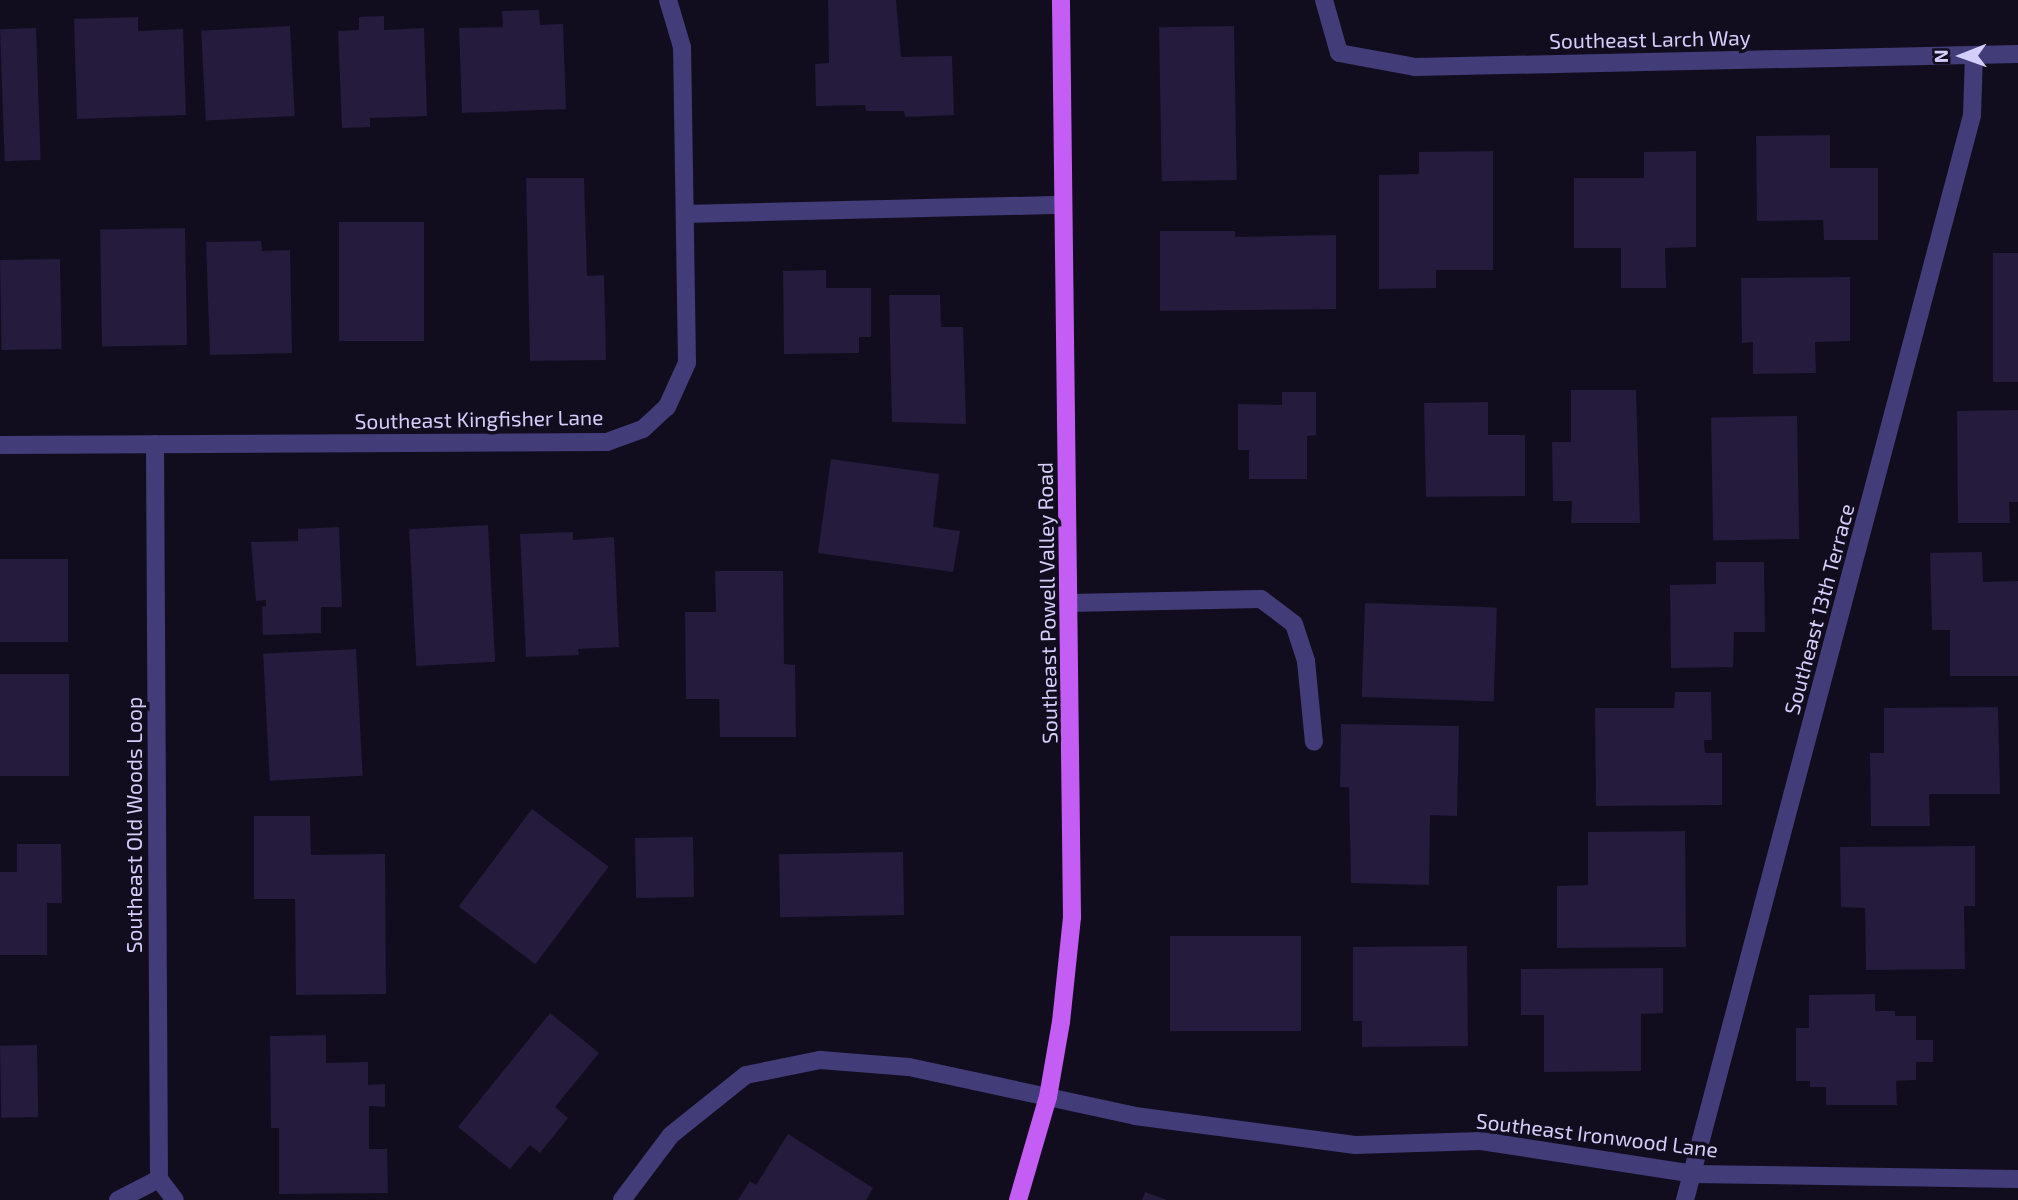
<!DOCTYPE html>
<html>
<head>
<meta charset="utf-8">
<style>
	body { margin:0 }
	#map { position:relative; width:2018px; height:1200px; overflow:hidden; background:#110d1e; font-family:"Exo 2",sans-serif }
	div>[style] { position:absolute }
	.building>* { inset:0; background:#241b3d; transform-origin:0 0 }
	.minor>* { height:18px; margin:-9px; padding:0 9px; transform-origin:9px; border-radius:9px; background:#423c79 }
	.major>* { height:18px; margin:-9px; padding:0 9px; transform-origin:9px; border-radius:9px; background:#c45df3 }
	span { translate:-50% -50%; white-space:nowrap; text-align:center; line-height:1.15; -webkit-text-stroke:7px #110d1e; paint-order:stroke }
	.street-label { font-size:21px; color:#d5cefb }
	.north { position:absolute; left:1927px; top:21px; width:70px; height:70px; -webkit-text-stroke:5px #110d1e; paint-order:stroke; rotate:269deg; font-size:19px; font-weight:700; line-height:28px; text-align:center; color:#d5cefb }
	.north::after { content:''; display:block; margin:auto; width:24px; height:32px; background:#d5cefb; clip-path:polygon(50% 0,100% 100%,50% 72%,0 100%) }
</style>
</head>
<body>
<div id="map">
	<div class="building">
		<div style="clip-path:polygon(828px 0,896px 0,901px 57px,952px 56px,954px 115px,905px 117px,904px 111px,866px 111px,865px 105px,816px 106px,815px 64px,829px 63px)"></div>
		<div style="clip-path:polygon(539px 10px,540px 25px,563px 24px,566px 109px,462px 113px,459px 28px,503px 27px,502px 11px)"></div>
		<div style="clip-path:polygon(384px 16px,384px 30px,424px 28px,427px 116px,370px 118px,370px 127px,342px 128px,338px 31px,359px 30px,359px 17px)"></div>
		<div style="clip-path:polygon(138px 17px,138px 31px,183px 29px,186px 115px,77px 119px,74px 19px)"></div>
		<div style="left:290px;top:26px;width:90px;height:89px;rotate:87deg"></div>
		<div style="left:1234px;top:26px;width:154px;height:75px;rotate:89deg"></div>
		<div style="left:36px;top:28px;width:132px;height:36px;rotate:88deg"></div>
		<div style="clip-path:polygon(1830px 135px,1830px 168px,1878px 168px,1878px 240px,1824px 240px,1823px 220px,1757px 221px,1756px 136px)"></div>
		<div style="clip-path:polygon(1493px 151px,1493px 270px,1436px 270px,1436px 288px,1379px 289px,1379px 175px,1419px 174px,1419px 152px)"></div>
		<div style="clip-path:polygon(1696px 151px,1696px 247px,1665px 248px,1666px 288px,1621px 288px,1621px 248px,1574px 248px,1574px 178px,1644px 178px,1644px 152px)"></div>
		<div style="clip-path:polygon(526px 178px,584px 178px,587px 276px,604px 275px,606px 360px,530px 361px)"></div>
		<div style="left:424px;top:222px;width:119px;height:85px;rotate:90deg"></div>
		<div style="left:185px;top:228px;width:117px;height:85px;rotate:89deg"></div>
		<div style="clip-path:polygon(1160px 231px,1235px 231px,1235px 237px,1336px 235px,1336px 309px,1160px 311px)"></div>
		<div style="clip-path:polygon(261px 241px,262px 251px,290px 250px,292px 353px,210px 355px,206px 242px)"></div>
		<div style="left:1993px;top:253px;width:25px;height:129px"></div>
		<div style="left:60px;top:259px;width:90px;height:60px;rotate:89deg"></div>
		<div style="clip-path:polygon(826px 270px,826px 288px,871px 288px,871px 337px,859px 337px,859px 353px,784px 354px,783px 271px)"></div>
		<div style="clip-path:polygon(1850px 277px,1850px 341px,1815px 342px,1816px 373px,1753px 374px,1753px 342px,1742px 343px,1741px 278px)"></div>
		<div style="clip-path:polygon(889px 295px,940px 295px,941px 327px,963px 327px,966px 424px,892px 422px)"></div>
		<div style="clip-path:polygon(1571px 390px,1636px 390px,1640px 523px,1571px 523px,1572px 501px,1553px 501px,1552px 442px,1571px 442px)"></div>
		<div style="clip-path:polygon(1282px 392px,1316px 392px,1316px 435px,1307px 436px,1307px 479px,1249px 479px,1249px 450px,1238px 450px,1238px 404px,1282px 405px)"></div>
		<div style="clip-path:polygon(1488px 402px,1488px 435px,1525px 435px,1525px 496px,1426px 497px,1424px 403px)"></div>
		<div style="clip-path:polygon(2018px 410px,2018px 502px,2009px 502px,2010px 523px,1958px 523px,1957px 411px)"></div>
		<div style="left:1797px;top:416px;width:123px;height:86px;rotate:89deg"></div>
		<div style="clip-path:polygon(831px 459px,939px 474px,933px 527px,960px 531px,953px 572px,818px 553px)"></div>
		<div style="left:488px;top:525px;width:137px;height:79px;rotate:87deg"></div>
		<div style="clip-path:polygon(339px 527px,342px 607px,321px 607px,321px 633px,263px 635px,262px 607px,266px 606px,266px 600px,256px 601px,251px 542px,298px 541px,298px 529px)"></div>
		<div style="clip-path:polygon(573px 532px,573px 540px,614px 537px,619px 647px,578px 649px,579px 655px,526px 657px,520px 534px)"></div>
		<div style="clip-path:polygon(1982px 552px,1983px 582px,2018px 581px,2018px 676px,1950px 676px,1950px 630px,1932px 630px,1930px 553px)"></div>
		<div style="left:0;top:559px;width:68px;height:83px"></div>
		<div style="clip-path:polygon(1716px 562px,1764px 562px,1765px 632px,1734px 632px,1733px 667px,1671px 668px,1670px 585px,1716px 584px)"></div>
		<div style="clip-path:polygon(715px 571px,783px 571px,784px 664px,795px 665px,796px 737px,720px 737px,719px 699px,686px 699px,685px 612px,716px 612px)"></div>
		<div style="left:1365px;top:603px;width:132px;height:94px;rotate:2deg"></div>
		<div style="left:356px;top:649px;width:127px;height:93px;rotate:87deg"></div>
		<div style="left:0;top:674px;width:69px;height:102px"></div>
		<div style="clip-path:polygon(1675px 692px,1711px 692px,1712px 740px,1704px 740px,1705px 753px,1722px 753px,1722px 805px,1596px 806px,1595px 708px,1674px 708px)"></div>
		<div style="clip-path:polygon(1998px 707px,2000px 794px,1929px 794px,1930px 826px,1871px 826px,1870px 753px,1884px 753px,1884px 708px)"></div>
		<div style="clip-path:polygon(1341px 724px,1459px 726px,1457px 816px,1430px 815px,1429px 885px,1351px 883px,1349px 787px,1340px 787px)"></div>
		<div style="left:532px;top:809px;width:96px;height:122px;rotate:37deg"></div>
		<div style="clip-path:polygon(254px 816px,310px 816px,311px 855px,385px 854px,386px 994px,296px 995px,295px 899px,254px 899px)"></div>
		<div style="clip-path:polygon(1685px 831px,1686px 947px,1557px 948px,1557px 886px,1588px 885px,1588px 832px)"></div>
		<div style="left:693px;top:837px;width:60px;height:58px;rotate:89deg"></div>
		<div style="clip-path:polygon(17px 844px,61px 844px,62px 903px,47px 903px,47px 955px,0 955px,0 872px,17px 872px)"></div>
		<div style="clip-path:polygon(1975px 846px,1975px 906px,1964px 906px,1965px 969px,1866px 970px,1865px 908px,1841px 907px,1840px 847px)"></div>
		<div style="left:903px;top:852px;width:63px;height:124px;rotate:89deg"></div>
		<div style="left:1301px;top:936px;width:95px;height:131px;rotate:90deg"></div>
		<div style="clip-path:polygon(1467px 946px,1468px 1046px,1362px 1047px,1362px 1021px,1353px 1021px,1353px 947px)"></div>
		<div style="clip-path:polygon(1663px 968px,1663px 1013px,1641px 1014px,1641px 1071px,1544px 1072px,1544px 1015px,1521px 1015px,1521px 969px)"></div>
		<div style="clip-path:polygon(1875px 994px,1875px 1011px,1895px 1011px,1895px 1016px,1916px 1016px,1916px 1040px,1933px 1040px,1933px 1062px,1916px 1062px,1916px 1080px,1896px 1081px,1897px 1105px,1826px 1105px,1826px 1087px,1810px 1087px,1810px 1081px,1796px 1081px,1796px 1028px,1809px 1028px,1809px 995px)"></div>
		<div style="clip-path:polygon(550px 1013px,599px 1053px,555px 1107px,568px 1118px,540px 1153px,530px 1145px,510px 1169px,458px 1127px)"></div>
		<div style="clip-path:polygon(326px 1035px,326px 1063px,368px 1062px,368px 1085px,385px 1084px,385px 1107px,369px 1106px,369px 1149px,387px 1149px,388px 1193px,279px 1194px,279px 1128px,271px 1128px,270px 1036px)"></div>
		<div style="left:37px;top:1045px;width:72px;height:37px;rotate:89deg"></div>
		<div style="clip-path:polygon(788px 1134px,873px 1188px,866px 1200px,738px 1200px,750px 1181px,756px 1185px)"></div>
		<div style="clip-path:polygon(1145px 1192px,1167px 1200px,1142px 1200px)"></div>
	</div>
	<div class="minor">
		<div style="left:1324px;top:0;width:55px;rotate:74.2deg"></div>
		<div style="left:1339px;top:53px;width:77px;rotate:10.4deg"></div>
		<div style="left:1415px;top:67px;width:603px;rotate:-1.24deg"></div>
		<div style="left:685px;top:214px;width:378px;rotate:-1.4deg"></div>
		<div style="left:155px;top:444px;width:735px;rotate:89.69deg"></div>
		<div style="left:159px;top:1179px;width:26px;rotate:53deg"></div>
		<div style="left:0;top:445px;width:607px;rotate:-0.28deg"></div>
		<div style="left:607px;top:442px;width:38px;rotate:-20deg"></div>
		<div style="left:643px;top:429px;width:33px;rotate:-43deg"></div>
		<div style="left:667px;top:407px;width:48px;rotate:-65.6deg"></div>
		<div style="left:687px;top:363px;width:316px;rotate:-90.9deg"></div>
		<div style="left:682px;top:47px;width:49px;rotate:-106.6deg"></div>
		<div style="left:1069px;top:603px;width:192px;rotate:-1.2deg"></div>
		<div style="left:1261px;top:599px;width:41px;rotate:37.1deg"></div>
		<div style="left:1294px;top:624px;width:39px;rotate:72deg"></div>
		<div style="left:1306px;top:661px;width:81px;rotate:84.4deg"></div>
		<div style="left:118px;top:1200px;width:46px;rotate:-27.1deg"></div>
		<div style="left:622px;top:1200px;width:81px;rotate:-53deg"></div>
		<div style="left:671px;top:1135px;width:96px;rotate:-38.7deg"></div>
		<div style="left:746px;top:1075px;width:76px;rotate:-11.5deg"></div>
		<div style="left:820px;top:1060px;width:89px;rotate:4.5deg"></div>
		<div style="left:909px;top:1067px;width:231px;rotate:12.2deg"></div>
		<div style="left:1135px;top:1116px;width:222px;rotate:7.5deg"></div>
		<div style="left:1355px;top:1145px;width:126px;rotate:-1.8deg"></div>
		<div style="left:1481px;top:1141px;width:215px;rotate:8.8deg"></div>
		<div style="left:1693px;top:1174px;width:325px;rotate:0.9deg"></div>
		<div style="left:1685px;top:1200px;width:1122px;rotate:-75.18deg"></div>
		<div style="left:1972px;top:115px;width:60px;rotate:-88.1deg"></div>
	</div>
	<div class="major">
		<div style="left:1018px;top:1200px;width:107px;rotate:-73.8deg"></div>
		<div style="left:1048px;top:1097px;width:76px;rotate:-80.2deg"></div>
		<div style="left:1061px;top:1022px;width:106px;rotate:-84deg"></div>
		<div style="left:1072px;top:917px;width:917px;rotate:-90.69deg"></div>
	</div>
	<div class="street-label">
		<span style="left:1650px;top:39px;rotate:-1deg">Southeast Larch Way</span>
		<span style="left:479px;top:419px;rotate:-1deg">Southeast Kingfisher Lane</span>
		<span style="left:1047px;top:603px;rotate:-91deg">Southeast Powell Valley Road</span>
		<span style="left:1819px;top:609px;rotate:-75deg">Southeast 13th Terrace</span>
		<span style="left:134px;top:825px;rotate:-90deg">Southeast Old Woods Loop</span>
		<span style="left:1597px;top:1135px;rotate:7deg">Southeast Ironwood Lane</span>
	</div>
	<div class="north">N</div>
</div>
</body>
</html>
